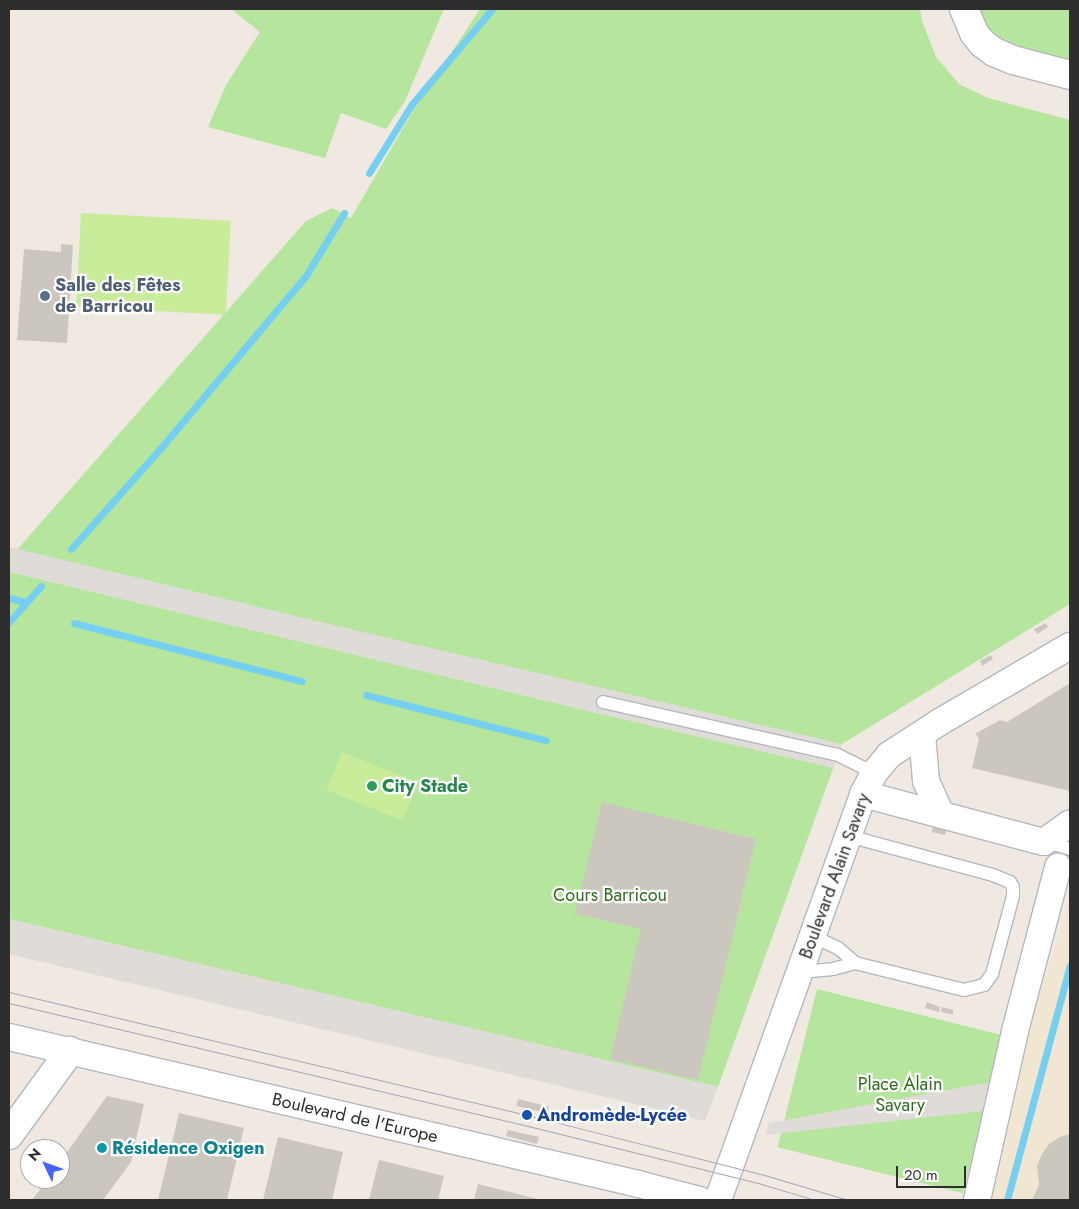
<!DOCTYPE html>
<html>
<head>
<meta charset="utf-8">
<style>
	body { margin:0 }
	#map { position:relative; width:1079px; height:1209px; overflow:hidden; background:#efe9e1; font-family:Jost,sans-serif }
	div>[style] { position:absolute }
	.education>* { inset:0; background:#f0e6d1 }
	.green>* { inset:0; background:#b6e59e; transform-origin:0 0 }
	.pitch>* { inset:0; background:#c9ec9a; transform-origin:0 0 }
	.plaza>* { inset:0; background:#dfdcd8 }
	.stream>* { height:7px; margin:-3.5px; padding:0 3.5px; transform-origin:3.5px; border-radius:3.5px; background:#75cff0 }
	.building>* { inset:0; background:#cbc7bf; transform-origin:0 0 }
	.roads { filter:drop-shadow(1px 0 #b4b7c1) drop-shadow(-1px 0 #b4b7c1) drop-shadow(0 1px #b4b7c1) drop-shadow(0 -1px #b4b7c1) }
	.lane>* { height:12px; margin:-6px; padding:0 6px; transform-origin:6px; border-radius:6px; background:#fff }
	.street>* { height:26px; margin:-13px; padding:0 13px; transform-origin:13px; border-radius:13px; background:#fff }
	.secondary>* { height:28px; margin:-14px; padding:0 14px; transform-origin:14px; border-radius:14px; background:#fff }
	.tram>* { height:1px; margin:-0.5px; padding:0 0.5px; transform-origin:0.5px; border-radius:0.5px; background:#a3a6b8 }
	.dots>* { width:14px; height:14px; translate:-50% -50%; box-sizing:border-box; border:2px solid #fff; border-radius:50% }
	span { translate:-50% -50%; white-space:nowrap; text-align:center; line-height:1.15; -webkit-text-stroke:4.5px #fff; paint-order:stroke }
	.service-label { font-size:18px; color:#4e5e75; font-weight:700 }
	.left { translate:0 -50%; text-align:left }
	.leisure-label { font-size:18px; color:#27864d; font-weight:700 }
	.street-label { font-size:18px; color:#2e2e2e }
	.park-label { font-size:18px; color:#2c6e1b }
	.transit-label { font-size:18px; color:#164399; font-weight:700 }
	.culture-label { font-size:18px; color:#0d838f; font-weight:700 }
	.frame { position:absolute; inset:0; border:10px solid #2e2e2e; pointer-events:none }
	.north { position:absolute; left:20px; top:1139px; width:50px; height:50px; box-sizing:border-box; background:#fff; border:1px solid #ababab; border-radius:50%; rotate:312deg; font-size:14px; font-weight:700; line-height:20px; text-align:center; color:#2e2e2e }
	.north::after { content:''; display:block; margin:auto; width:18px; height:22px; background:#4264fb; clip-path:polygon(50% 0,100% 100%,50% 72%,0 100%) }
	.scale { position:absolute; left:896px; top:1166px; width:70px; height:22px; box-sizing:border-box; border:2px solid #2e2e2e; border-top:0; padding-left:6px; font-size:15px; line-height:18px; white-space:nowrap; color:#2e2e2e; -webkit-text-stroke:4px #fff; paint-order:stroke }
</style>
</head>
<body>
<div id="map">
	<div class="education">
		<div style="clip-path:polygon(1070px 901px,1070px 1200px,989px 1200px,1032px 1018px)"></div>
	</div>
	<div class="green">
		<div style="clip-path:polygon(231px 9px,444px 9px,405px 101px,386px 129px,341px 113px,325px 158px,208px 127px,226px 85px,260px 32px)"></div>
		<div style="clip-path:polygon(480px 9px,920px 9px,922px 21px,936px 57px,959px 84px,988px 98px,1070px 120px,1070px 604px,842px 744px,718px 1087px,9px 919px,9px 559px,306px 221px,332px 208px,351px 218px,414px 109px)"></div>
		<div style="clip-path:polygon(974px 9px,1070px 9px,1070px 63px,1007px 47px,992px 38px)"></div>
		<div style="left:817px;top:989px;width:191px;height:163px;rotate:14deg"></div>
	</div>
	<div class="pitch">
		<div style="left:81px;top:213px;width:150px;height:94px;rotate:3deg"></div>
		<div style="left:342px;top:752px;width:82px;height:41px;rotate:22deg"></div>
	</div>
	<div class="plaza">
		<div style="clip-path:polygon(9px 547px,371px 634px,842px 744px,833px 768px,596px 713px,9px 572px)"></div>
		<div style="clip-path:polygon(9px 919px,547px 1046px,718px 1087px,705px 1121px,676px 1114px,9px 954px)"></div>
		<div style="clip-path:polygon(991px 1082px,984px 1111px,765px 1135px,769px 1123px)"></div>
	</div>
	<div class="stream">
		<div style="left:369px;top:173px;width:81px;rotate:-58.1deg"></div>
		<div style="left:412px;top:104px;width:124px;rotate:-49.9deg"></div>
		<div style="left:71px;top:549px;width:142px;rotate:-48.4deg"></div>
		<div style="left:165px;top:443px;width:217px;rotate:-49.9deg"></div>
		<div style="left:305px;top:277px;width:75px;rotate:-58.6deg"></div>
		<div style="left:9px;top:598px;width:17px;rotate:13deg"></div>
		<div style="left:9px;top:622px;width:48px;rotate:-48.4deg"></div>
		<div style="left:74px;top:623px;width:235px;rotate:14.3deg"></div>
		<div style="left:366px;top:695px;width:185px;rotate:14.1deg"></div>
		<div style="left:1007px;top:1200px;width:243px;rotate:-75deg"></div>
	</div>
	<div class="building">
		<div style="clip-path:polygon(61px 244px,73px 245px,67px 343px,17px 340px,24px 249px,61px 252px)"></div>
		<div style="clip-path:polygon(1046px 623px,1048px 627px,1037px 634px,1034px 629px)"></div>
		<div style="clip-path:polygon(991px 655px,993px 659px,982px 666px,980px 661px)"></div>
		<div style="clip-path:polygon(1070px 683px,1070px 791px,972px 768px,979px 738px,975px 734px,1000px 720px,1007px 722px)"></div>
		<div style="clip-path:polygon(602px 802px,756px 839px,698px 1080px,610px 1059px,641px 929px,575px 914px)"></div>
		<div style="clip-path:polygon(933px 827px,946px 831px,945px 835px,932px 832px)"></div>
		<div style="clip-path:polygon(927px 1002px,940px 1007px,939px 1012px,925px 1008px)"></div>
		<div style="left:942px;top:1007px;width:12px;height:5px;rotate:14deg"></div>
		<div style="clip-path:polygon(107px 1096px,144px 1104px,131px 1162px,123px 1173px,103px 1200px,32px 1200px,48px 1179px,60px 1179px,60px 1162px)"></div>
		<div style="left:518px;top:1099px;width:32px;height:7px;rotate:14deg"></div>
		<div style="clip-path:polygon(179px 1113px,244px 1128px,227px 1200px,158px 1200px)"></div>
		<div style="clip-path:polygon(508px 1130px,539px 1137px,537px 1144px,506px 1136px)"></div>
		<div style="clip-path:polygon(1070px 1134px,1070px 1200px,1032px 1200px,1039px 1185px,1037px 1166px,1042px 1154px,1049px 1144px,1060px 1137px)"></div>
		<div style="clip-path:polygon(278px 1137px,343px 1152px,332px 1200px,263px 1200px)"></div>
		<div style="clip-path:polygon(379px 1160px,444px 1176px,438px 1200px,369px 1200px)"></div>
		<div style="clip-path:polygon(478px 1184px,542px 1200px,474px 1200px)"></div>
	</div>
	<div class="roads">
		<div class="lane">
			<div style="left:603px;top:702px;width:241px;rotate:12.7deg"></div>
			<div style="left:838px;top:755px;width:40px;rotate:26.6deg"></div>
			<div style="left:1046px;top:842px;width:25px;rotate:16deg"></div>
			<div style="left:812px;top:936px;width:29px;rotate:25deg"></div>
			<div style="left:838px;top:948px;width:23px;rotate:41deg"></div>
			<div style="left:855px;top:963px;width:112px;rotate:13.9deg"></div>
			<div style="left:964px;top:990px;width:21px;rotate:-14deg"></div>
			<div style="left:984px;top:985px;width:14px;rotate:-54deg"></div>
			<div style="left:992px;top:974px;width:81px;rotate:-74.9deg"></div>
			<div style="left:1013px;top:896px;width:9px;rotate:-90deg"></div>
			<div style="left:1013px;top:887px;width:6px;rotate:-121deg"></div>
			<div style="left:1010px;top:882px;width:18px;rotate:-158deg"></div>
			<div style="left:993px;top:875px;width:150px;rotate:-164.9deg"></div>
			<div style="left:800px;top:972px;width:33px;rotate:-5deg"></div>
			<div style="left:833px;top:969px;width:23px;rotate:-15deg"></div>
		</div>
		<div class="street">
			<div style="left:922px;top:734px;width:47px;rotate:85.1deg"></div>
			<div style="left:926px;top:781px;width:37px;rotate:66deg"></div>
			<div style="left:863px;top:794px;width:187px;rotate:14.9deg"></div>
			<div style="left:1044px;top:842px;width:32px;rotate:-36deg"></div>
			<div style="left:9px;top:1037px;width:646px;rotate:13.15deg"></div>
			<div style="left:638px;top:1184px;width:64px;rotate:14.5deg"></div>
			<div style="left:718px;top:1200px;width:431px;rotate:-70.3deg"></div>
			<div style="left:863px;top:794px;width:24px;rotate:-62deg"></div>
			<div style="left:874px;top:773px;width:23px;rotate:-50deg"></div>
			<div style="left:889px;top:755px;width:59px;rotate:-33.1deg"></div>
			<div style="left:938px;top:723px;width:153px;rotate:-30.3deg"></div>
			<div style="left:977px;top:1200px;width:173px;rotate:-77.3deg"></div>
			<div style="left:1015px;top:1031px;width:170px;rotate:-75.3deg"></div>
		</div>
		<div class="secondary">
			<div style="left:964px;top:9px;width:26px;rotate:67deg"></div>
			<div style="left:974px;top:33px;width:13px;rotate:51deg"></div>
			<div style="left:982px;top:43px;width:15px;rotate:37deg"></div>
			<div style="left:994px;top:52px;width:21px;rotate:23deg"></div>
			<div style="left:1013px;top:60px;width:59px;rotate:14.7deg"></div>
			<div style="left:9px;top:1135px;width:104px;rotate:-54deg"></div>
		</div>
	</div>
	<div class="tram">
		<div style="left:9px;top:992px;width:532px;rotate:13.36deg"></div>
		<div style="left:527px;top:1115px;width:241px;rotate:14.2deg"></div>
		<div style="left:761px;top:1174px;width:91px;rotate:16.6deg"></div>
		<div style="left:9px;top:1003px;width:529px;rotate:13.33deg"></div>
		<div style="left:524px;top:1125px;width:241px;rotate:13.9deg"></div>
		<div style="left:758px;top:1183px;width:59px;rotate:16.6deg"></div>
	</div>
	<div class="dots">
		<div style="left:45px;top:296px;background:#5c6f8a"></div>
		<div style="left:372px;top:786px;background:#2e9e5b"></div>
		<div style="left:527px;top:1115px;background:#1a4fb4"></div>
		<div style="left:102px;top:1148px;background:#0f9aa8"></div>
	</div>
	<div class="service-label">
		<span class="left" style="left:55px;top:296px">Salle des Fêtes<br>de Barricou</span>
	</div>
	<div class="leisure-label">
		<span class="left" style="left:382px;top:786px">City Stade</span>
	</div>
	<div class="street-label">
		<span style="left:835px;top:876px;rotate:-70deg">Boulevard Alain Savary</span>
		<span style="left:355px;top:1118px;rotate:13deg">Boulevard de l'Europe</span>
	</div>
	<div class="park-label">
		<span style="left:610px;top:895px">Cours Barricou</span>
		<span style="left:900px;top:1095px">Place Alain<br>Savary</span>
	</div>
	<div class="transit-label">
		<span class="left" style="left:537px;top:1115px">Andromède-Lycée</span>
	</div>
	<div class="culture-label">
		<span class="left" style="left:112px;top:1148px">Résidence Oxigen</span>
	</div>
	<div class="frame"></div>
	<div class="north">N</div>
	<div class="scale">20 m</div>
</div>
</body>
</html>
